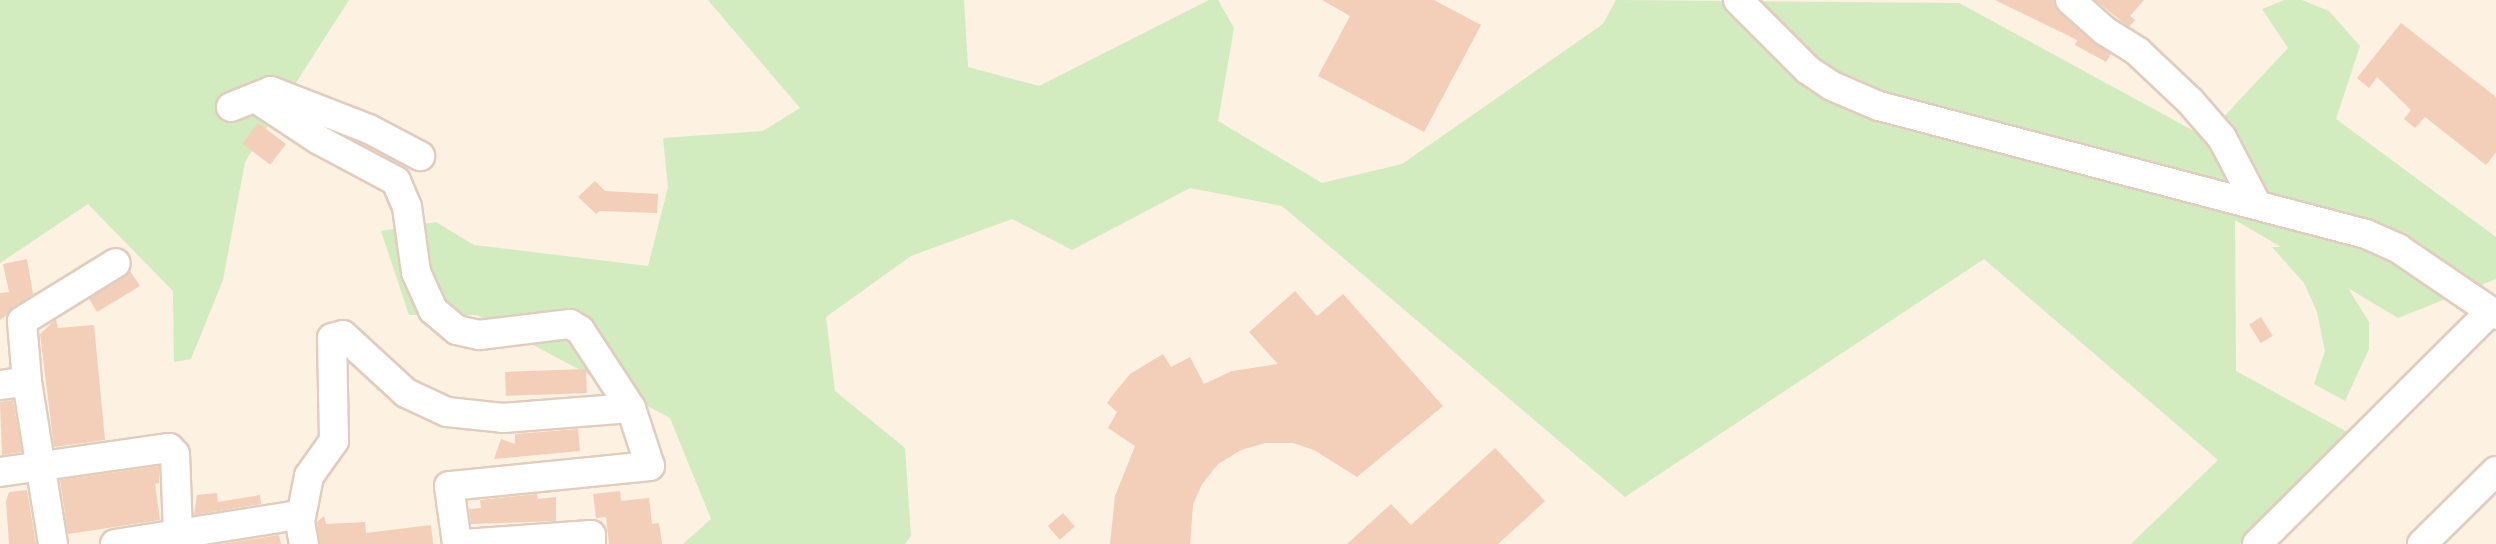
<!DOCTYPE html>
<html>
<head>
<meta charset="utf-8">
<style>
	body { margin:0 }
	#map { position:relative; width:2496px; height:544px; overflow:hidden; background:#fdf1e1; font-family:"IBM Plex Sans",sans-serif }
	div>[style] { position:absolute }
	.green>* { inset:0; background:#d2ebbf }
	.building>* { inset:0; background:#f3ceb8; transform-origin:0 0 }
	.roads { filter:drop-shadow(2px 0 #e1cdbd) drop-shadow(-2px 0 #e1cdbd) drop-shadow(0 2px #e1cdbd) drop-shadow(0 -2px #e1cdbd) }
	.minor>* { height:28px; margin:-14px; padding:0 14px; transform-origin:14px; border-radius:14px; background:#fff }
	span { translate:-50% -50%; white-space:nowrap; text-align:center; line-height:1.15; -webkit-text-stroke:7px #fff5e8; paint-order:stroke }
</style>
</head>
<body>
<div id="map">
	<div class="green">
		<div style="clip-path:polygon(0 0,349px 0,245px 162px,223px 280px,191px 359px,174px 362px,173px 291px,88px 204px,0 263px)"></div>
		<div style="clip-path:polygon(708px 0,964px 0,968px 67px,1039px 86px,1209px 0,1218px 0,1234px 28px,1218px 121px,1322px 183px,1402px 164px,1603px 24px,1616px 0,1959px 3px,2205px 137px,2288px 48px,2262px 9px,2285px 0,2302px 0,2329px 11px,2360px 46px,2336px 119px,2496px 237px,2496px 279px,2398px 318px,2348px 288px,2369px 322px,2369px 349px,2345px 401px,2314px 384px,2325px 351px,2317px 312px,2304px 283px,2272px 247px,2281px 247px,2235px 220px,2236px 371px,2349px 433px,2240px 544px,2131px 544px,2218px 460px,1984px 259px,1625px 497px,1282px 206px,1190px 188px,1072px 250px,1012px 219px,911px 256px,826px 317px,835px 391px,905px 448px,911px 536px,905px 544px,683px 544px,711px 519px,670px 418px,477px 315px,409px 315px,381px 231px,436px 222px,474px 245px,648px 266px,668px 187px,663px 138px,763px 131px,800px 108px)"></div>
	</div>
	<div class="building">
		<div style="clip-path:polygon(1322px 0,1434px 0,1481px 25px,1424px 132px,1318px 76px,1350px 16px)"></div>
		<div style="clip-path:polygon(1995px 0,2054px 0,2059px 12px,2111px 54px,2106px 62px,2075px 45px,2077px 40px)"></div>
		<div style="clip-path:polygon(2095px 0,2144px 0,2130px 16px,2135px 20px,2129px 27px)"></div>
		<div style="clip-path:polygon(2401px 23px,2496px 97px,2496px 152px,2486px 165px,2425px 117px,2415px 128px,2404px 119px,2411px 110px,2377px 77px,2369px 88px,2357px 78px)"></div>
		<div style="left:258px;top:123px;width:35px;height:26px;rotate:37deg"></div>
		<div style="clip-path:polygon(595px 181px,605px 191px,658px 194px,657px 213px,600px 211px,596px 214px,578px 197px)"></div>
		<div style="clip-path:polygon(27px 259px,33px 294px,0 320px,0 293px,9px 292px,3px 264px)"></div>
		<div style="clip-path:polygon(130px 271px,140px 286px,97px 312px,89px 299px)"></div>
		<div style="clip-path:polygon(1295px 291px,1317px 316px,1343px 294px,1443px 406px,1357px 477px,1314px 450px,1293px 443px,1265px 443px,1241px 450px,1218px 464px,1202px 484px,1193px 504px,1190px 544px,1110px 544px,1115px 496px,1135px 446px,1108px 428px,1117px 412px,1107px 403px,1112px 396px,1130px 374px,1163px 354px,1171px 367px,1190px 357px,1204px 384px,1232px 371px,1278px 364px,1249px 332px)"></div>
		<div style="left:2261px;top:317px;width:22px;height:14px;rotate:58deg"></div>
		<div style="clip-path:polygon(56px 319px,58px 328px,94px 325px,105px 440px,54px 447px,40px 334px)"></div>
		<div style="left:586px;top:369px;width:24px;height:81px;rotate:88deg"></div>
		<div style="clip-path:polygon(13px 400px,22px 452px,2px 455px,0 402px)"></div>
		<div style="clip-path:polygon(578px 429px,580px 451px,494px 459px,501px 439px,515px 444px,515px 434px)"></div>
		<div style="clip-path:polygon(1495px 448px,1545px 501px,1498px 544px,1347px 544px,1391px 504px,1411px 525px)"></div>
		<div style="clip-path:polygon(159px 466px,159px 483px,155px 484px,160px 520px,68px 534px,60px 480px)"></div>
		<div style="clip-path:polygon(27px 490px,36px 544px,9px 544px,6px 501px,9px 492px)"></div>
		<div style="clip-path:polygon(620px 491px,621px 501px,649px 498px,652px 524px,659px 523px,662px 544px,609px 544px,606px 517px,596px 518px,593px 494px)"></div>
		<div style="clip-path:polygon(217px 493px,218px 502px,260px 495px,261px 504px,194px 515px,197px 495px)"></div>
		<div style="clip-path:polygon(537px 494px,538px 499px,556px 497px,556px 521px,471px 524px,469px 509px,481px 508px,480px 500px)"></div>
		<div style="left:1063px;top:513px;width:18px;height:20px;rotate:49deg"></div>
		<div style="clip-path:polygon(324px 516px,326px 524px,365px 522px,366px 533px,431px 525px,433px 544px,320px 544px,317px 522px)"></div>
		<div style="clip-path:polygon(279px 535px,281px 544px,221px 544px)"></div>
	</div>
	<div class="roads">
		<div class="minor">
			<div style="left:1738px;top:0;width:99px;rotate:45deg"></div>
			<div style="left:1808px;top:70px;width:29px;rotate:34deg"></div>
			<div style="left:1832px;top:86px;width:51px;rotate:23.1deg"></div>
			<div style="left:1879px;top:106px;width:504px;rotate:14.73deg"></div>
			<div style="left:2366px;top:234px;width:36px;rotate:24deg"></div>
			<div style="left:2399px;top:249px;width:117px;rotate:34.2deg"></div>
			<div style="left:2070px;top:0;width:47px;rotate:41.5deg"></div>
			<div style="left:2105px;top:31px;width:39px;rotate:32deg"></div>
			<div style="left:2138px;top:52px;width:71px;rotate:43.3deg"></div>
			<div style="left:2190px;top:101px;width:49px;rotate:49.1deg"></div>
			<div style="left:2222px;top:138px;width:73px;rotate:62.4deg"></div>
			<div style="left:257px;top:99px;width:74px;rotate:33.5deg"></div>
			<div style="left:319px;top:140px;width:87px;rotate:28deg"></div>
			<div style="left:396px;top:181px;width:28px;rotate:67deg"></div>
			<div style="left:407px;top:207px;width:66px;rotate:82.1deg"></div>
			<div style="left:416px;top:272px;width:42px;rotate:65.9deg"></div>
			<div style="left:433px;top:310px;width:31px;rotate:40deg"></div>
			<div style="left:457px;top:330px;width:23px;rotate:13deg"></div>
			<div style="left:479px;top:335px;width:92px;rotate:-6.9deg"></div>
			<div style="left:570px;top:324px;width:12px;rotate:31deg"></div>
			<div style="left:580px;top:330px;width:93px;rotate:56.8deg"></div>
			<div style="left:231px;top:107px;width:43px;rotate:-21.8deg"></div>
			<div style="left:271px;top:91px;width:105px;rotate:21.2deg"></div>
			<div style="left:369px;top:129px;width:58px;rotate:27.9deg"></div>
			<div style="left:0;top:385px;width:27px;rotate:-8deg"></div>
			<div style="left:0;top:472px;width:171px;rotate:-8.1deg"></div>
			<div style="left:169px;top:448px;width:8px;rotate:45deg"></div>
			<div style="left:175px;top:454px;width:79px;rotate:87.8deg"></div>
			<div style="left:300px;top:522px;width:47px;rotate:-78.9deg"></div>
			<div style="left:309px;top:476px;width:43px;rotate:-54.5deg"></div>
			<div style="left:334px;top:441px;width:103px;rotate:-91.1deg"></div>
			<div style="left:332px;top:338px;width:11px;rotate:-15deg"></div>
			<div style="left:343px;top:335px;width:86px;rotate:42.6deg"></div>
			<div style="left:406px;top:393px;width:45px;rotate:24.9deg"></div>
			<div style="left:447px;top:412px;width:56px;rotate:6.1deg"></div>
			<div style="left:503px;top:418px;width:128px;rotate:-4.5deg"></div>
			<div style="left:631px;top:408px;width:61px;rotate:71.9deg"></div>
			<div style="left:650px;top:466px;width:202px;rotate:174.3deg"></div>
			<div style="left:449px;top:486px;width:59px;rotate:82.1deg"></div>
			<div style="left:53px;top:544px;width:165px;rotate:-99.1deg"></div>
			<div style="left:27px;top:381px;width:60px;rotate:-94.8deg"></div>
			<div style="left:22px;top:321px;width:110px;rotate:-31.7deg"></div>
			<div style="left:115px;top:544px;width:179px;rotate:-9deg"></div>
			<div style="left:292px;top:516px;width:10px;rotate:37deg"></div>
			<div style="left:300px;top:522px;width:22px;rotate:80deg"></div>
			<div style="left:464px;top:544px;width:127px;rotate:-4.1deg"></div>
			<div style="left:591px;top:535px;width:9px;rotate:90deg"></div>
			<div style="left:2257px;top:544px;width:330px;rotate:-44.9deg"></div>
			<div style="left:2422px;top:544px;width:104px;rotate:-44.6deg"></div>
		</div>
	</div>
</div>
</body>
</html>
